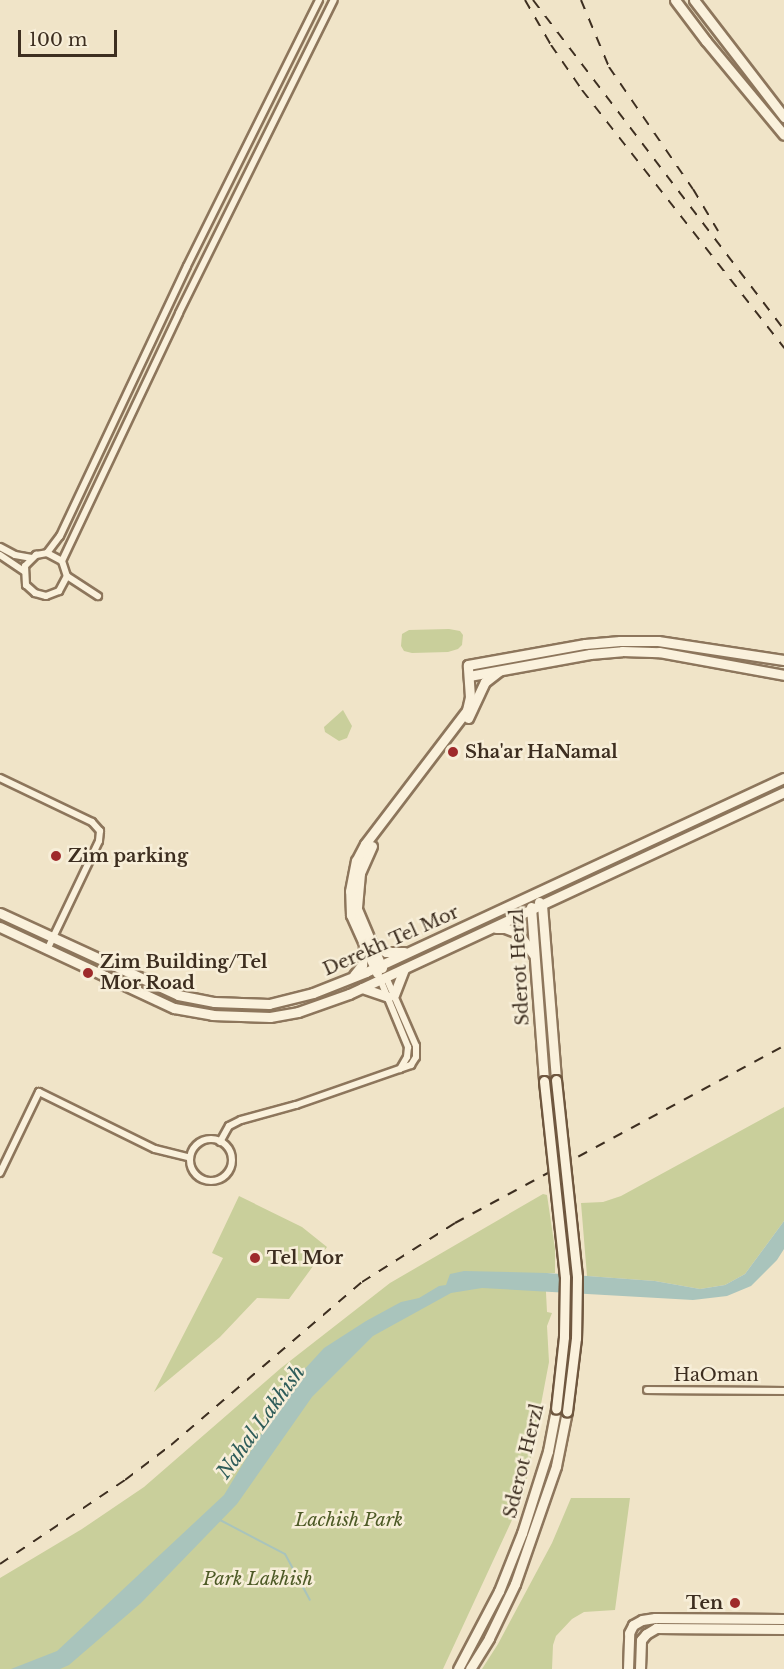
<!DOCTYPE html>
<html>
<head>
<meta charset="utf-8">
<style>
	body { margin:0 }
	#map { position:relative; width:784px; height:1669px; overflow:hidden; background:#f0e4c8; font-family:"Libre Baskerville",serif }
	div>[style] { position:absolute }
	.green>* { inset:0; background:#c9cf9b }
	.water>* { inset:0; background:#a9c4bc }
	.stream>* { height:2px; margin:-1px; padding:0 1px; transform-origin:1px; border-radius:1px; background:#a9c4bc }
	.roads { filter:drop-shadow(2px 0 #8d765c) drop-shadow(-2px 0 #8d765c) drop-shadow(0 2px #8d765c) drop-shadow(0 -2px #8d765c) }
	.street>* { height:6px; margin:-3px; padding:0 3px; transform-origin:3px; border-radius:3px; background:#faf1dc }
	.street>.ring { margin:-3px; padding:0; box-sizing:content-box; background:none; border:6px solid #faf1dc; border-radius:50% }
	.secondary>* { height:9px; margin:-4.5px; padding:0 4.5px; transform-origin:4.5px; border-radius:4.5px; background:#faf1dc }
	.rail>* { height:2px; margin-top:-1px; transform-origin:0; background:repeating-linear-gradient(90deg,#3d2e20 0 10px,transparent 0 20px) }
	.bridges { filter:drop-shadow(2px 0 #6f573f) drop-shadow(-2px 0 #6f573f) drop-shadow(0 2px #6f573f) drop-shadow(0 -2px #6f573f) }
	.secondary-bridge>* { height:9px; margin:-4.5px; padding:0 4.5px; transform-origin:4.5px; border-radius:4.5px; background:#faf1dc }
	.dots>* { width:16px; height:16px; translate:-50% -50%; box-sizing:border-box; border:3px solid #f7eed8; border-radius:50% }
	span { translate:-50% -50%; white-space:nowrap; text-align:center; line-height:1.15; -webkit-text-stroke:5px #f7eed8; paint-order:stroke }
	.poi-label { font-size:18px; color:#3d2e20; font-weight:700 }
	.left { translate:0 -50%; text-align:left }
	.right { translate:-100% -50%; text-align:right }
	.street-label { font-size:18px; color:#3d2e20 }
	.park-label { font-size:18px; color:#4d5a26; font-style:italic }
	.water-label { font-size:20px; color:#2f5d5a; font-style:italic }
	.scale { position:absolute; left:18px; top:30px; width:99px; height:27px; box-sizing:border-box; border:3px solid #3d2e20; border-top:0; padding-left:8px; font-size:18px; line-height:21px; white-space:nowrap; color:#3d2e20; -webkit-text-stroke:4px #f7eed8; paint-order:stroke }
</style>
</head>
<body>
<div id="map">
	<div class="green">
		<div style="clip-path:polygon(449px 629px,460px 631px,463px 635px,462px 645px,458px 649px,448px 652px,412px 653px,404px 651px,401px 646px,402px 634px,409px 630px)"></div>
		<div style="clip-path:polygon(343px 710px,352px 726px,347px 738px,339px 741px,325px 732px,324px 727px)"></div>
		<div style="clip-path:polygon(784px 1107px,784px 1221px,745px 1274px,725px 1285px,700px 1289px,655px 1281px,587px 1276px,581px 1203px,603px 1202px,621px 1196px)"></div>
		<div style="clip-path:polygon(543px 1194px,547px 1195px,555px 1249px,555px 1273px,545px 1273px,547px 1312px,552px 1313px,547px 1326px,549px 1362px,524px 1494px,443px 1669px,0 1669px,0 1578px,82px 1529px,144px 1487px,281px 1368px,390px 1283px)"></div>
		<div style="clip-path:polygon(239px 1196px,302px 1227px,327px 1247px,289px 1299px,257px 1298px,220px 1337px,154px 1392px,223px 1258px,212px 1253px)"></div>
		<div style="clip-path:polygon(571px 1498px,630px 1498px,615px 1610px,584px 1612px,572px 1619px,556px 1636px,553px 1645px,552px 1669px,482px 1669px,498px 1644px,552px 1543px)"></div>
	</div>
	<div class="water">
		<div style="clip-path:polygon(784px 1221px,784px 1249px,777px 1260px,751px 1286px,727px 1296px,693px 1300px,482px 1288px,451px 1293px,373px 1336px,312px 1397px,237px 1504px,141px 1603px,69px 1665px,60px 1669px,11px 1669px,57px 1651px,224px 1495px,292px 1383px,324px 1348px,366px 1321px,401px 1302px,419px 1298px,439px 1286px,446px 1285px,450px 1274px,464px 1271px,547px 1273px,655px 1281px,700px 1289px,725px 1285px,745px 1274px)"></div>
	</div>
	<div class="stream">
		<div style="left:220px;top:1520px;width:73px;rotate:27.6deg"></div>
		<div style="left:285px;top:1554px;width:52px;rotate:61.5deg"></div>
	</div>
	<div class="roads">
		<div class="street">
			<div style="left:0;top:547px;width:17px;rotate:28deg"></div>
			<div style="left:15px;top:555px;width:17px;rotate:10deg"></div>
			<div style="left:47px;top:553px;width:17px;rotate:28deg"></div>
			<div style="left:62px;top:561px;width:16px;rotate:72deg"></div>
			<div style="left:67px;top:576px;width:17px;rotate:118deg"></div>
			<div style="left:59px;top:591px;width:14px;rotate:159deg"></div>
			<div style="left:46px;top:596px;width:11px;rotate:-165deg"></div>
			<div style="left:35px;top:593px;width:12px;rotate:-138deg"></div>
			<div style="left:26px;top:585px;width:19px;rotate:-93deg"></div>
			<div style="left:25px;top:566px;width:16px;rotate:-45deg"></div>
			<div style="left:36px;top:555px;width:11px;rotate:-10deg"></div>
			<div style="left:47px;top:553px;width:21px;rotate:-53deg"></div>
			<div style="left:60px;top:536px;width:298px;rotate:-64.8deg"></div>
			<div style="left:187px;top:266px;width:297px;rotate:-63.6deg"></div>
			<div style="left:0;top:555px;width:29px;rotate:34deg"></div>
			<div style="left:62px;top:561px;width:274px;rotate:-64.7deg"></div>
			<div style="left:179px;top:313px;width:349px;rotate:-63.7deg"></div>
			<div style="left:67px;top:576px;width:37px;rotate:33deg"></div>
			<div style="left:0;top:778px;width:102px;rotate:25.6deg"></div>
			<div style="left:92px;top:822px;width:12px;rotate:48deg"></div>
			<div style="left:100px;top:831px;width:10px;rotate:96deg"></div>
			<div style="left:99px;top:841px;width:121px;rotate:115.5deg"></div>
			<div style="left:380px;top:979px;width:74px;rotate:67.6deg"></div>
			<div style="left:408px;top:1047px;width:10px;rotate:96deg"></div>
			<div style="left:407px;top:1057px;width:14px;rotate:120deg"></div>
			<div class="ring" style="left:190px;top:1139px;width:36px;height:36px"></div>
			<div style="left:220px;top:1142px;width:18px;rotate:-61deg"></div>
			<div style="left:229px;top:1126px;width:13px;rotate:-27deg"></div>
			<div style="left:241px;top:1120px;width:57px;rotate:-15.3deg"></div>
			<div style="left:296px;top:1105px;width:122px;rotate:-19.2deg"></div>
			<div style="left:411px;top:1065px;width:9px;rotate:-58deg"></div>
			<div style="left:416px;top:1057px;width:11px;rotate:-90deg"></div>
			<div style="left:416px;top:1046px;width:75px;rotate:-113.5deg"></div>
			<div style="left:0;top:1173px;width:90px;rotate:-64.3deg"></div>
			<div style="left:39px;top:1092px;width:129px;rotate:26.2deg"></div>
			<div style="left:155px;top:1149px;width:36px;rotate:14deg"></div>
			<div style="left:647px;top:1390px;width:137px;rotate:0.4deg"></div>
		</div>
		<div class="secondary">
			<div style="left:675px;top:0;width:51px;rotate:52.9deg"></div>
			<div style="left:706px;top:41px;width:122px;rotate:50.3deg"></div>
			<div style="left:694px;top:0;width:148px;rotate:52.4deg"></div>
			<div style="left:469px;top:676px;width:123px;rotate:-10.3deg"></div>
			<div style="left:590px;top:654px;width:32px;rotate:-5deg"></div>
			<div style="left:622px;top:651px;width:37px;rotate:2deg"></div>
			<div style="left:659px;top:652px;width:127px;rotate:10.4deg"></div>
			<div style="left:468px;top:718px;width:40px;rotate:-65deg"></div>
			<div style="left:485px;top:682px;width:18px;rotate:-38deg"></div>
			<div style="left:372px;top:846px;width:30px;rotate:114deg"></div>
			<div style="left:360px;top:873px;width:36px;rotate:95deg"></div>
			<div style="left:357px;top:909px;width:64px;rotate:67deg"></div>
			<div style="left:539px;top:902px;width:4px;rotate:45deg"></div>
			<div style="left:542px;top:905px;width:176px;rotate:85.4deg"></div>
			<div style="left:531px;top:907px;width:174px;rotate:85.7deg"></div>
			<div style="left:0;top:913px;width:196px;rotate:24.7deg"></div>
			<div style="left:178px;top:995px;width:37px;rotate:11deg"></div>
			<div style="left:214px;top:1002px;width:55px;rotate:2.1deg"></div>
			<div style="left:269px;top:1004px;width:45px;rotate:-14deg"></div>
			<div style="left:313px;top:993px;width:57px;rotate:-21.6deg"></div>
			<div style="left:366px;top:972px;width:461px;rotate:-24.9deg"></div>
			<div style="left:0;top:927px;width:192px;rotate:25deg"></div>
			<div style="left:174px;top:1008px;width:39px;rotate:10deg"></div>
			<div style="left:212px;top:1015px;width:58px;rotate:2deg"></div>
			<div style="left:270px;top:1017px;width:28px;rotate:-10deg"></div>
			<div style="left:298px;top:1012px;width:54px;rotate:-19.4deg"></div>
			<div style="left:349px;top:994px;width:480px;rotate:-24.9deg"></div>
			<div style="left:496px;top:928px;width:9px"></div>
			<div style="left:505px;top:928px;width:14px;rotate:21deg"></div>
			<div style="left:518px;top:933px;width:26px;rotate:54deg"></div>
			<div style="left:372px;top:944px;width:16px;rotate:30deg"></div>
			<div style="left:386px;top:952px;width:18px"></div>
			<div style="left:377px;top:973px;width:64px;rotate:-114.1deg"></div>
			<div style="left:351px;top:915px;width:24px;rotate:-92deg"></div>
			<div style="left:350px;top:891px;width:31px;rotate:-79deg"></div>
			<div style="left:356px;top:861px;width:19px;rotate:-62deg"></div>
			<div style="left:365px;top:844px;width:168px;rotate:-52.7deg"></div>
			<div style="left:467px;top:710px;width:13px;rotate:-77deg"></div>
			<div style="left:470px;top:697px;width:32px;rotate:-94deg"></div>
			<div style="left:468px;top:665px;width:119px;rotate:-10.2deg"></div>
			<div style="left:585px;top:644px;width:35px;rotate:-5deg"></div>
			<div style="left:620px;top:641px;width:38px"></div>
			<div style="left:658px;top:641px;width:127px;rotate:8.6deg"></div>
			<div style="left:354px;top:975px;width:13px;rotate:-51deg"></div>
			<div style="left:362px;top:965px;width:18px;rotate:-84deg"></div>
			<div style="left:362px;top:988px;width:28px;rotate:19deg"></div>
			<div style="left:394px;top:995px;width:28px;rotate:-69deg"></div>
			<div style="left:458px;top:1669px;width:88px;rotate:-62.3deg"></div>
			<div style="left:499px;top:1591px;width:62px;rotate:-68.4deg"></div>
			<div style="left:522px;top:1533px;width:86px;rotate:-72.4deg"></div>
			<div style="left:548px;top:1451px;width:43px;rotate:-79.2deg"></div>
			<div style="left:470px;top:1669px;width:36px;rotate:-58deg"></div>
			<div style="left:489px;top:1638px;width:60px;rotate:-64.3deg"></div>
			<div style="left:515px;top:1584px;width:125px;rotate:-70.8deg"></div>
			<div style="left:556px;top:1466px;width:56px;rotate:-78.7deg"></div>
			<div style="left:628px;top:1669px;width:36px;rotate:-88deg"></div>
			<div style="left:629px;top:1633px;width:9px;rotate:-63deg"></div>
			<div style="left:633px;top:1625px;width:10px;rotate:-29deg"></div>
			<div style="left:642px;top:1620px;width:13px;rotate:-9deg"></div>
			<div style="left:655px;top:1618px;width:129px;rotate:0.4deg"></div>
			<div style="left:640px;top:1669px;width:29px;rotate:-88deg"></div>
			<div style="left:641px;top:1640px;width:8px;rotate:-50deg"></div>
			<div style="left:646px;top:1634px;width:12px;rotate:-31deg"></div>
			<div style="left:656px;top:1628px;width:128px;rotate:0.4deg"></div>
		</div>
	</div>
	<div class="rail">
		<div style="left:525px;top:0;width:52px;rotate:60deg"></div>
		<div style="left:551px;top:45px;width:55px;rotate:55.4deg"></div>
		<div style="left:582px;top:90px;width:328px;rotate:51.9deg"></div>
		<div style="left:533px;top:0;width:414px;rotate:52.7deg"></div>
		<div style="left:581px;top:0;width:73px;rotate:67.3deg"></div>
		<div style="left:609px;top:67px;width:148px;rotate:55.5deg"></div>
		<div style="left:693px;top:189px;width:49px;rotate:59.2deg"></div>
		<div style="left:0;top:1564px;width:151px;rotate:-33.9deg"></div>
		<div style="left:125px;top:1480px;width:58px;rotate:-37.3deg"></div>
		<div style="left:171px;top:1445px;width:251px;rotate:-40.5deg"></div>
		<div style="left:362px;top:1282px;width:110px;rotate:-32.4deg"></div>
		<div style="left:455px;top:1223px;width:374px;rotate:-28.3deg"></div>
	</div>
	<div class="bridges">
		<div class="secondary-bridge">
			<div style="left:556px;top:1080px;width:198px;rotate:83.9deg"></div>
			<div style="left:577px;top:1277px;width:61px;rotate:90.9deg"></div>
			<div style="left:576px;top:1338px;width:74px;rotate:97deg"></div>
			<div style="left:544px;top:1081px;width:197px;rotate:83.9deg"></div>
			<div style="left:565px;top:1277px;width:60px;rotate:91deg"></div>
			<div style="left:564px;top:1337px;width:72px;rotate:96.3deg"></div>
		</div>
	</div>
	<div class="dots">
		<div style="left:453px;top:752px;background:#9e2a2b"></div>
		<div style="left:56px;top:856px;background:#9e2a2b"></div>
		<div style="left:88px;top:973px;background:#9e2a2b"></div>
		<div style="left:255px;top:1258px;background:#9e2a2b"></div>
		<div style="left:735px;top:1603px;background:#9e2a2b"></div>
	</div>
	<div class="poi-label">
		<span class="left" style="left:465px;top:752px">Sha'ar HaNamal</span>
		<span class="left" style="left:68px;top:856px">Zim parking</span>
		<span class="left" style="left:100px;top:973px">Zim Building/Tel<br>Mor Road</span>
		<span class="left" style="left:267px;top:1258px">Tel Mor</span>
		<span class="right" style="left:723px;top:1603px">Ten</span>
	</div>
	<div class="street-label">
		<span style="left:391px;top:941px;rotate:-24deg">Derekh Tel Mor</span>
		<span style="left:520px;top:967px;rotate:-93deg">Sderot Herzl</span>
		<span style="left:716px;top:1375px">HaOman</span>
		<span style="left:524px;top:1461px;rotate:-76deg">Sderot Herzl</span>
	</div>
	<div class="park-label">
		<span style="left:349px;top:1520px">Lachish Park</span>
		<span style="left:258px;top:1579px">Park Lakhish</span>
	</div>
	<div class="water-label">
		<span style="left:261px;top:1422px;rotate:-54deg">Nahal Lakhish</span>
	</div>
	<div class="scale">100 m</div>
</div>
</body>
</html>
